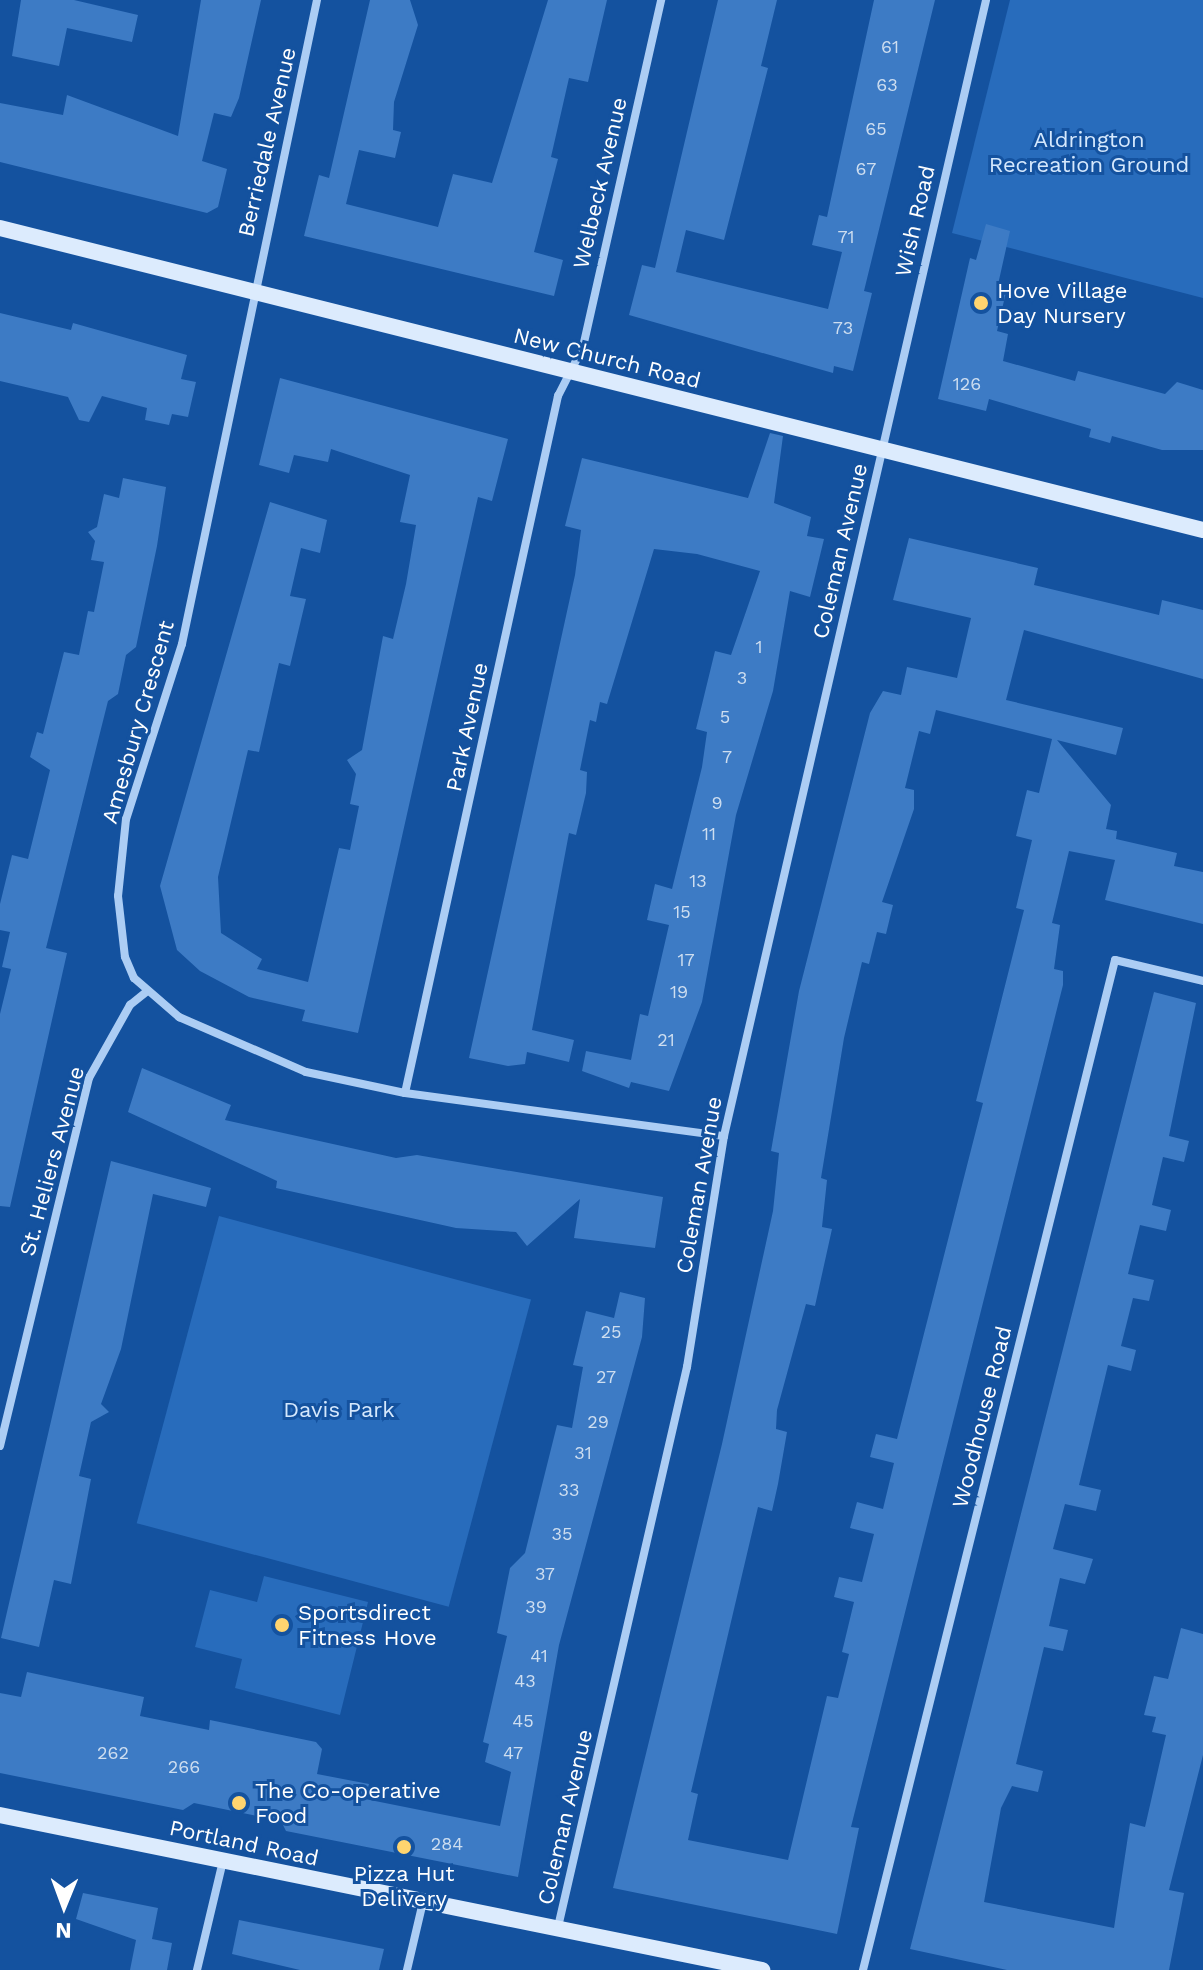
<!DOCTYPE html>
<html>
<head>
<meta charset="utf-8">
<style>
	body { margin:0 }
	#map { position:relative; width:1203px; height:1970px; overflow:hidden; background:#14529f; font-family:"Work Sans",sans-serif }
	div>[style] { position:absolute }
	.green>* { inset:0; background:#286cbc; transform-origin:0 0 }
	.building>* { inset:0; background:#3d7bc5 }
	.street>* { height:8px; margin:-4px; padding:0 4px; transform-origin:4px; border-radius:4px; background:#accdf4 }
	.secondary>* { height:16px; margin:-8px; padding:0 8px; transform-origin:8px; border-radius:8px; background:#dcebfd }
	.dots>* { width:22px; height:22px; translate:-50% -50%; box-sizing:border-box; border:4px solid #14529f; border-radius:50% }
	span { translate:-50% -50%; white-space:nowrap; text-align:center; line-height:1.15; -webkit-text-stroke:6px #14529f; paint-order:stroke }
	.number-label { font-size:18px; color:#cedef0 }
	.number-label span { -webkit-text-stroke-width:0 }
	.park-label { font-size:22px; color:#d5e8fd }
	.street-label { font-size:22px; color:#fff }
	.poi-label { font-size:22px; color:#fff }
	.left { translate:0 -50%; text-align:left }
	.north { position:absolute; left:24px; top:1866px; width:80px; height:80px; -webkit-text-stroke:6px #14529f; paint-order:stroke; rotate:181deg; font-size:22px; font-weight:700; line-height:32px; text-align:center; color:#fff }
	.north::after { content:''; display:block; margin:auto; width:28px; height:36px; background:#fff; clip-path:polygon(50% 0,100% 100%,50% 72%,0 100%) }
</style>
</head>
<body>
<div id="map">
	<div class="green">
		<div style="clip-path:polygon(1010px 0,1203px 0,1203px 298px,952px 233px)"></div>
		<div style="left:219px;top:1216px;width:323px;height:318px;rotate:15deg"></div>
		<div style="clip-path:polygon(264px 1576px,368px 1602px,340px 1715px,235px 1688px,242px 1659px,195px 1647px,210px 1590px,257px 1602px)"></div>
	</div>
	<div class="building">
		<div style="clip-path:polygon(21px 0,74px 0,138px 15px,132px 42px,67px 28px,59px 66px,12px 56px)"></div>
		<div style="clip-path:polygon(201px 0,261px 0,239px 98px,231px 117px,214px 113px,202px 161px,227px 169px,218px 207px,207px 213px,0 162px,0 103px,63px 115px,67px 95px,178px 136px)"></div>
		<div style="clip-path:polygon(370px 0,410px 0,418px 25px,394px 102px,393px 130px,401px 132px,395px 158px,359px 150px,346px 204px,438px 227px,453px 174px,492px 183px,548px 0,607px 0,588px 82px,569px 78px,551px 157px,558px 159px,534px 252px,563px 260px,554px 296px,304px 236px,319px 175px,329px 178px)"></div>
		<div style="clip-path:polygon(718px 0,777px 0,761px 66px,768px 68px,724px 240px,686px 230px,676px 272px,828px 309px,842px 252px,812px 245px,819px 215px,827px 217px,874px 0,935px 0,864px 291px,872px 293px,853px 371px,834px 366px,833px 373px,629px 315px,642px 265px,655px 268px)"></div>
		<div style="clip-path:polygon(986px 224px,1010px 231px,997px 289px,1006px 292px,997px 331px,1008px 334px,1003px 361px,1075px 381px,1078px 371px,1165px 394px,1177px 382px,1203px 390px,1203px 450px,1162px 450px,1112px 436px,1110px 443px,1089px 437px,1091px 429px,989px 399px,986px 411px,938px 399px,970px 258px,976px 260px)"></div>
		<div style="clip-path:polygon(0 313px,71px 330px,73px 323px,187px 355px,181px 379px,196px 382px,188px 417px,172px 414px,169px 425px,145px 420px,147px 408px,102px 396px,89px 422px,79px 420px,68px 397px,0 381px)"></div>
		<div style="clip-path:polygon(280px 378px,508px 439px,492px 501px,478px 497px,358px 1033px,302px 1021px,305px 1010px,249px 997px,200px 971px,177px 950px,160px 886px,270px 502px,327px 520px,320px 553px,301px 548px,290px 596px,306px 599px,290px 666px,279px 663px,259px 752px,248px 750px,218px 877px,221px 933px,262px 959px,257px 969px,308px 982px,339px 848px,350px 850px,359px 806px,350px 804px,356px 774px,347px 760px,362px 750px,383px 636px,393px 639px,406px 584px,416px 525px,400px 522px,410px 475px,331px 449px,328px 462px,294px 455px,289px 473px,259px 465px)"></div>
		<div style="clip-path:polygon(770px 433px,783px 436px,774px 503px,811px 517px,807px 536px,824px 539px,810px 597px,790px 591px,773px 691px,736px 815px,702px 1002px,669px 1091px,631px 1082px,629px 1088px,582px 1071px,586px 1051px,631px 1060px,640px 1014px,648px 1016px,669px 925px,647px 920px,655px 884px,672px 889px,702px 767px,707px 732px,696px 729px,715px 651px,731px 655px,760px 571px,697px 554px,654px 549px,607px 704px,600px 702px,596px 722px,590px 720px,580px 770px,587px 772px,586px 793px,576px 835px,569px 833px,532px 1030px,574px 1040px,569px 1062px,527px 1052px,525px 1064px,508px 1066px,469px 1058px,575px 575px,581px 530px,565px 526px,582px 458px,748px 498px)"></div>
		<div style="clip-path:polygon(123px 478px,166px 487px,157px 546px,136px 647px,126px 655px,118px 694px,108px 701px,46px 948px,67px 953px,10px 1207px,0 1206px,0 1014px,11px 969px,2px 967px,10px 932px,0 930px,0 904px,12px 855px,28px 859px,50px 770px,30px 757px,37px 732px,43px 734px,64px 652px,79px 655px,88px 611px,94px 612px,104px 562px,91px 560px,95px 541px,88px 532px,97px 527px,104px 494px,119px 498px)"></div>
		<div style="clip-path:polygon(evenodd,909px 538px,1038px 568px,1034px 585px,1159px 615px,1162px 600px,1203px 610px,1203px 679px,1024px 630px,1006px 700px,1123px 728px,1116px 755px,1057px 740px,1111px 805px,1106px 829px,1117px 831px,1116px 839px,1177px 853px,1174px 866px,1203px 872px,1203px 924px,1105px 900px,1115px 860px,1069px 851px,1052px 923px,1060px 925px,1054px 969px,1063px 971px,1063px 985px,851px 1827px,859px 1828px,837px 1934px,613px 1888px,722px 1444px,773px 1211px,779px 1153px,771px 1151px,799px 991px,870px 713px,883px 691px,901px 695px,907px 667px,957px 678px,971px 618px,893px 600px,909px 538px,936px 710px,1052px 739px,1039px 793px,1027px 790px,1016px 836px,1032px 840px,1016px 908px,1024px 910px,976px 1101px,983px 1103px,897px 1439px,876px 1434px,870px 1457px,894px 1463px,883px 1509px,857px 1502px,850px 1528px,874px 1534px,862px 1582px,839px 1577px,834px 1597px,854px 1602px,842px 1652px,849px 1654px,838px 1698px,827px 1696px,788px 1860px,688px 1840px,698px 1794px,691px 1792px,758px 1507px,772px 1511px,778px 1484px,787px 1432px,776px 1429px,777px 1410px,806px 1304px,815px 1306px,832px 1229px,822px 1227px,827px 1180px,821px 1178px,844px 1038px,862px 962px,869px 964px,877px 932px,886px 934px,893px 905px,882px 902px,914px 809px,914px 790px,905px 788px,919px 731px,930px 734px,936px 710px)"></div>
		<div style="clip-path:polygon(1154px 992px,1196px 1003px,1169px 1136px,1189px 1141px,1184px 1162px,1163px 1157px,1152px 1205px,1171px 1210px,1166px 1231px,1140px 1225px,1128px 1274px,1154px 1280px,1149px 1301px,1133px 1298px,1121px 1346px,1136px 1350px,1131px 1371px,1108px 1365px,1079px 1485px,1101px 1490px,1096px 1511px,1065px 1504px,1053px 1549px,1093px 1559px,1085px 1584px,1060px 1578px,1049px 1626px,1068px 1630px,1063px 1651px,1044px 1647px,1016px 1764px,1043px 1771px,1038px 1792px,1012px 1786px,1001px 1808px,984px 1902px,1114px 1928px,1130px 1823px,1145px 1827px,1166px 1735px,1152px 1732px,1156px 1717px,1144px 1715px,1154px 1676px,1168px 1679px,1181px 1628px,1203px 1634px,1203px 1755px,1169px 1890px,1184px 1893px,1169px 1970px,1007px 1970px,910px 1949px)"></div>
		<div style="clip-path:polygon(142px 1068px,231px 1105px,225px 1120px,396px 1158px,417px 1155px,663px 1197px,655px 1248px,574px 1238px,580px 1199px,527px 1246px,516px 1232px,456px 1228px,276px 1188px,277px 1181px,128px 1112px)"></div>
		<div style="clip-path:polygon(111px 1161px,211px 1188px,206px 1207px,153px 1194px,121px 1349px,101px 1404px,109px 1412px,91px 1422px,79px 1476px,91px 1479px,71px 1584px,54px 1580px,39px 1647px,1px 1638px)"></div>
		<div style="clip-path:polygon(620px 1292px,645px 1298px,642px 1337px,559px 1645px,518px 1877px,286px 1831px,281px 1821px,194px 1803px,183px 1810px,0 1773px,0 1693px,21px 1697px,27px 1672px,144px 1697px,140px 1716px,209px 1730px,210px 1720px,316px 1742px,322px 1749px,317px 1774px,369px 1784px,365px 1799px,500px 1826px,511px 1772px,485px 1762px,489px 1744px,483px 1742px,507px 1636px,497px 1633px,510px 1568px,525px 1553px,557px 1425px,572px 1428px,583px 1367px,573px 1365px,586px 1311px,614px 1318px)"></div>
		<div style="clip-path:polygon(83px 1893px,158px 1908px,152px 1939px,172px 1943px,167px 1970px,130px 1970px,136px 1940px,76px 1919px)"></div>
		<div style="clip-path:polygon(239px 1920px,384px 1949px,379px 1970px,300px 1970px,232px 1954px)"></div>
	</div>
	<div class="street">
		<div style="left:317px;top:0;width:658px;rotate:101.84deg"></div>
		<div style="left:182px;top:644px;width:184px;rotate:107.7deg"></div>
		<div style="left:126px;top:819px;width:77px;rotate:95.9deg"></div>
		<div style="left:118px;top:896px;width:61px;rotate:83.5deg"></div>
		<div style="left:125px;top:957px;width:23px;rotate:67deg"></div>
		<div style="left:134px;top:978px;width:60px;rotate:40.9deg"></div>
		<div style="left:179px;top:1017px;width:138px;rotate:23.4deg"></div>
		<div style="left:306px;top:1072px;width:101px;rotate:12deg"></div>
		<div style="left:405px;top:1093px;width:322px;rotate:7.7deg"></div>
		<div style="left:405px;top:1093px;width:714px;rotate:-77.62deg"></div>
		<div style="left:558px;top:396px;width:55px;rotate:-63deg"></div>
		<div style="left:583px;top:347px;width:356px;rotate:-77.3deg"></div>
		<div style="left:0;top:1446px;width:379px;rotate:-76.4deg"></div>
		<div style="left:89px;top:1078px;width:84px;rotate:-60.7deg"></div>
		<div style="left:130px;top:1005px;width:21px;rotate:-39deg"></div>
		<div style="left:558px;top:1927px;width:575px;rotate:-77.03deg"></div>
		<div style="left:687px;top:1367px;width:234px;rotate:-80.9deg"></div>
		<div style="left:724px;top:1136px;width:1166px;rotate:-77.01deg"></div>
		<div style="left:197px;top:1970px;width:112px;rotate:-76.6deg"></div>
		<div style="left:407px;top:1970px;width:70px;rotate:-76.8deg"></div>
		<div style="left:863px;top:1970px;width:1041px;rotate:-75.99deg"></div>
		<div style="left:1115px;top:960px;width:90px;rotate:13.4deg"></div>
	</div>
	<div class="secondary">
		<div style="left:0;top:228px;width:1240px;rotate:14.09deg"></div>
		<div style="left:0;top:1815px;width:778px;rotate:11.5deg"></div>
	</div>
	<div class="dots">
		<div style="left:981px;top:303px;background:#ffd46f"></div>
		<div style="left:282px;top:1625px;background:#ffd46f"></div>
		<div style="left:239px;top:1803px;background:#ffd46f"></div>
		<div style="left:404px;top:1847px;background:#ffd46f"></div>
	</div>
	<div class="number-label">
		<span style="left:890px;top:47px">61</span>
		<span style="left:887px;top:85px">63</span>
		<span style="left:876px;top:129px">65</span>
		<span style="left:866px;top:169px">67</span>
		<span style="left:846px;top:237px">71</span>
		<span style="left:843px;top:328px">73</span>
		<span style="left:967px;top:384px">126</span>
		<span style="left:759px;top:647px">1</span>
		<span style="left:742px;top:678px">3</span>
		<span style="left:725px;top:717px">5</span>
		<span style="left:727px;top:757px">7</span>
		<span style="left:717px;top:803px">9</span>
		<span style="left:709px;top:834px">11</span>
		<span style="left:698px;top:881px">13</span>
		<span style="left:682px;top:912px">15</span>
		<span style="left:686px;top:960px">17</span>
		<span style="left:679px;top:992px">19</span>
		<span style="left:666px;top:1040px">21</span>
		<span style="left:611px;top:1332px">25</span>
		<span style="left:606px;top:1377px">27</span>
		<span style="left:598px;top:1422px">29</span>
		<span style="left:583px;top:1453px">31</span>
		<span style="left:569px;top:1490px">33</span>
		<span style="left:562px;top:1534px">35</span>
		<span style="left:545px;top:1574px">37</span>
		<span style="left:536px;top:1607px">39</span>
		<span style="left:539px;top:1656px">41</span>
		<span style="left:525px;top:1681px">43</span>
		<span style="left:523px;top:1721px">45</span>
		<span style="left:113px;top:1753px">262</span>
		<span style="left:513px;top:1753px">47</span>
		<span style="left:184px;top:1767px">266</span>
		<span style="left:447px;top:1844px">284</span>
	</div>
	<div class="park-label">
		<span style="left:1089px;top:152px">Aldrington<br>Recreation Ground</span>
		<span style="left:339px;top:1410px">Davis Park</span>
	</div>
	<div class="street-label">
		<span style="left:267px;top:142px;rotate:-77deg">Berriedale Avenue</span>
		<span style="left:600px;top:183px;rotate:-77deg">Welbeck Avenue</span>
		<span style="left:915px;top:221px;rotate:-77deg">Wish Road</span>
		<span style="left:607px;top:358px;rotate:14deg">New Church Road</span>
		<span style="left:840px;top:551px;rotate:-77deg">Coleman Avenue</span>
		<span style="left:138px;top:722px;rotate:-74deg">Amesbury Crescent</span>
		<span style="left:467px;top:727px;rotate:-78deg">Park Avenue</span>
		<span style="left:52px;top:1161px;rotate:-75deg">St. Heliers Avenue</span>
		<span style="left:699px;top:1185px;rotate:-80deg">Coleman Avenue</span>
		<span style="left:982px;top:1417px;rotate:-76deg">Woodhouse Road</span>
		<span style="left:565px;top:1817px;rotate:-77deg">Coleman Avenue</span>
		<span style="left:244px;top:1843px;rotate:12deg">Portland Road</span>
	</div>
	<div class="poi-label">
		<span class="left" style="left:997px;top:303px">Hove Village<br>Day Nursery</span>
		<span class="left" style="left:298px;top:1625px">Sportsdirect<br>Fitness Hove</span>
		<span class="left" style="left:255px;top:1803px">The Co-operative<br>Food</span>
		<span style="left:404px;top:1886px">Pizza Hut<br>Delivery</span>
	</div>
	<div class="north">N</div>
</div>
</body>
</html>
